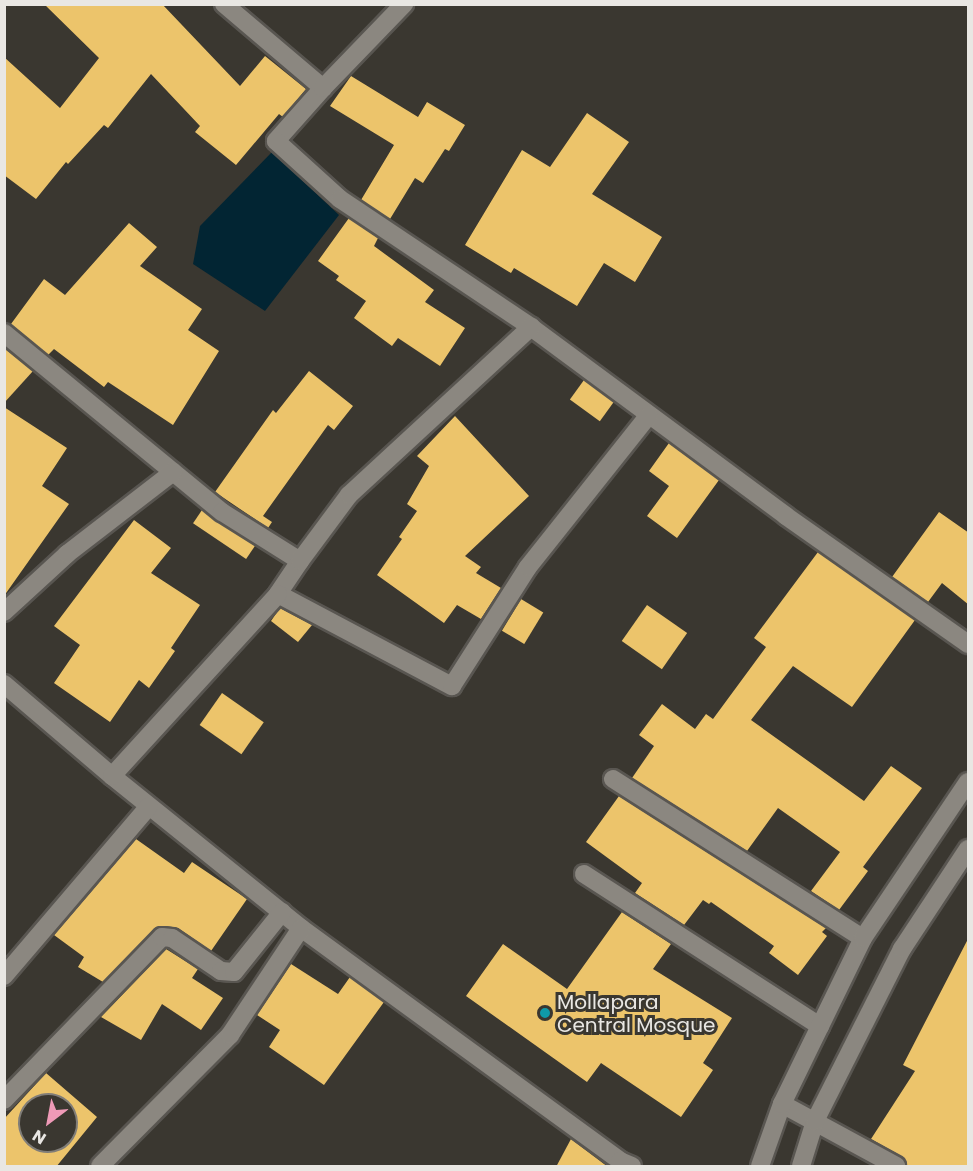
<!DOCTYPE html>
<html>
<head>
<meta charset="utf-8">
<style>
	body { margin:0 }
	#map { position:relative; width:973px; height:1171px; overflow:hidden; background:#3a3730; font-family:Poppins,sans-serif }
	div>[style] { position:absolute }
	.water>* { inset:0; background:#022533 }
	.building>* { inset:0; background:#ecc46b; transform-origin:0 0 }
	.roads { filter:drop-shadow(2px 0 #595651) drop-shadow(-2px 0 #595651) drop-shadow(0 2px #595651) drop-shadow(0 -2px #595651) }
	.street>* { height:18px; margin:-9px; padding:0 9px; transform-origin:9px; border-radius:9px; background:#8b8780 }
	.secondary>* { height:18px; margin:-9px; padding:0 9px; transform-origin:9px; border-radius:9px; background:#8b8780 }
	.dots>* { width:16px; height:16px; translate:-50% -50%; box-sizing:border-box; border:3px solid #3a3730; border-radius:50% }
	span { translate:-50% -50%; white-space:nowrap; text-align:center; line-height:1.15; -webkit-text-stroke:6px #3a3730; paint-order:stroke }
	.poi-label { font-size:20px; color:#e9e7e3 }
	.left { translate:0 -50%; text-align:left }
	.frame { position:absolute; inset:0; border:6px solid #e9e7e3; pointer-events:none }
	.north { position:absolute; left:18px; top:1093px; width:60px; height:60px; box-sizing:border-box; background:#3a3730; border:2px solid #807d78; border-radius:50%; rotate:212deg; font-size:16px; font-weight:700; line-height:24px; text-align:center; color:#e9e7e3 }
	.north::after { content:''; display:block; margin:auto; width:21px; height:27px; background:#ef9ab7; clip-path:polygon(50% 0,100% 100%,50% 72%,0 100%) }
</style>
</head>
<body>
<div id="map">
	<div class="water">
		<div style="clip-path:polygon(272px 152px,339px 215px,265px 311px,193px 264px,200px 226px)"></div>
	</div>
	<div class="building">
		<div style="clip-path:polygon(44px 4px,162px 4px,240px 86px,265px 56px,306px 89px,283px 117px,279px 114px,236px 165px,195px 132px,200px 126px,151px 74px,108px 128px,104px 125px,68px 164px,66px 162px,36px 199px,4px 175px,4px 57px,60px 108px,99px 58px)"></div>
		<div style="clip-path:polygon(351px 76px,418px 117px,427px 102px,465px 125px,449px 151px,445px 149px,423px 183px,415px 178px,390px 219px,361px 200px,394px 145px,330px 106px)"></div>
		<div style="clip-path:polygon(587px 113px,629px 142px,592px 194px,662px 237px,635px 282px,604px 263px,577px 306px,514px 268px,511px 273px,465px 245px,522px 150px,550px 167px)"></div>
		<div style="clip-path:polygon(349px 218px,378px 238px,374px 246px,434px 290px,425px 302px,465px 328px,440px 366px,398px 338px,392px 346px,354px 318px,366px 301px,336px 280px,339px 276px,318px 261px)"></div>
		<div style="clip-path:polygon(129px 223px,157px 247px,140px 266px,202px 309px,188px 330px,219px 351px,173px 425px,108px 382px,104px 387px,54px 349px,48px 355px,11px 324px,44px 279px,65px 295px)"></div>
		<div style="clip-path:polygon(4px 348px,33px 371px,4px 403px)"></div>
		<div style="clip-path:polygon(309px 371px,353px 406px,334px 430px,328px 425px,263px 516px,272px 522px,268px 528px,215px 492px,273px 410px,276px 413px)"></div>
		<div style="left:584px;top:380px;width:37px;height:24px;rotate:36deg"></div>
		<div style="clip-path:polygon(4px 407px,67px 448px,42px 486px,69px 504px,4px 596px)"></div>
		<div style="clip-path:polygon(455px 416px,529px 496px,465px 556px,481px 567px,476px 573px,501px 588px,481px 619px,457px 605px,444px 623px,377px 575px,402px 539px,399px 537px,417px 511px,407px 504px,429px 466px,417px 456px)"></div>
		<div style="clip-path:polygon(669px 443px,719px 480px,677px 538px,647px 516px,669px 486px,649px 471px)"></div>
		<div style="left:202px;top:510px;width:64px;height:16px;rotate:34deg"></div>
		<div style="clip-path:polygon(939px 512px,969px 533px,969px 605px,942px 583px,928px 602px,892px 577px)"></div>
		<div style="clip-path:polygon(134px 520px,171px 548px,151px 573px,200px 605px,171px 648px,175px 651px,149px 688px,139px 680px,110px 722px,54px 683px,80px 645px,54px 626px)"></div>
		<div style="clip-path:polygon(818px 552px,915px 620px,852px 707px,793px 666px,751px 720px,864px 801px,891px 766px,922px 788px,863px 867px,868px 871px,839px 910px,811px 891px,840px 852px,778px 808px,747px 851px,632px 778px,654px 746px,639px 735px,662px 704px,695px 729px,706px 714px,713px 719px,766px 647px,754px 638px)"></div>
		<div style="left:521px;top:599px;width:26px;height:37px;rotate:31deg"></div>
		<div style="left:647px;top:605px;width:49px;height:44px;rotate:35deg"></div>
		<div style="clip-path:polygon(280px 608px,312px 625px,298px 642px,271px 621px)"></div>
		<div style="left:222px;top:693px;width:51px;height:39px;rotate:35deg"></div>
		<div style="clip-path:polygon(619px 796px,826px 928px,822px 932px,827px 936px,798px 975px,769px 953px,774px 946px,711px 902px,709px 904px,703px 900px,684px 925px,635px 893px,642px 883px,586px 842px)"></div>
		<div style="clip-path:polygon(136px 839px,184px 873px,192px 862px,247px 899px,211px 951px,178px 928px,159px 926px,103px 982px,78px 967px,84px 957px,54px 935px)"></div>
		<div style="clip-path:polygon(622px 912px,671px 944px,653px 969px,732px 1018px,703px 1063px,713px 1070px,681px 1117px,601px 1063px,587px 1082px,466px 996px,503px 944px,567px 989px)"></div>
		<div style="clip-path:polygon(969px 937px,969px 1167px,907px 1167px,901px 1156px,871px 1139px,915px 1071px,903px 1065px)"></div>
		<div style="clip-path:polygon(166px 949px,198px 969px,192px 978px,223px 998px,201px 1030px,162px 1004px,141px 1040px,101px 1017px)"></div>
		<div style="clip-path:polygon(291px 964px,338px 994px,350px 977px,384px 1002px,324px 1085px,269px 1047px,280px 1030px,257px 1015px)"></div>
		<div style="clip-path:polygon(evenodd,46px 1073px,97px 1117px,56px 1167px,4px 1167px,4px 1119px,46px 1073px,30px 1105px,66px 1105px,66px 1141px,30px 1141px,30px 1105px)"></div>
		<div style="clip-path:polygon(571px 1139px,608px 1167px,556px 1167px)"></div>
	</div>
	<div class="roads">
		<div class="street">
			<div style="left:224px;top:4px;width:130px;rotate:40.3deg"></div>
			<div style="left:323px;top:88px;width:71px;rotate:131.6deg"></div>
			<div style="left:276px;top:141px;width:86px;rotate:42.2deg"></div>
			<div style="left:340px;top:199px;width:230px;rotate:33.8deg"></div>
			<div style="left:531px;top:327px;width:317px;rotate:36.5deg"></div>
			<div style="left:786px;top:516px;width:223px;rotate:35.1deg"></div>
			<div style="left:323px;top:88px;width:117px;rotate:-46deg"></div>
			<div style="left:4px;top:333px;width:282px;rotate:39.4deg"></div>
			<div style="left:222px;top:512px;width:92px;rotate:32.1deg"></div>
			<div style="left:300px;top:561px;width:40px;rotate:124deg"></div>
			<div style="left:278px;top:594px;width:197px;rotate:27.9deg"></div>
			<div style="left:452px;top:686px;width:141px;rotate:-57.4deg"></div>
			<div style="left:528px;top:567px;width:194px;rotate:-51.5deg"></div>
			<div style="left:300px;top:561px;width:82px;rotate:-53.4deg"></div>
			<div style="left:349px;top:495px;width:248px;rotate:-42.7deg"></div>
			<div style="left:4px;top:612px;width:86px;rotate:-42.6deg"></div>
			<div style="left:67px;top:554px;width:134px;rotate:-37.7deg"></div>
			<div style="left:4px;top:684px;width:142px;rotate:40.4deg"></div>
			<div style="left:112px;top:776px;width:243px;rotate:38.8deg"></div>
			<div style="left:301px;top:928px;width:395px;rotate:36.1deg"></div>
			<div style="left:620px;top:1161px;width:13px;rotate:23deg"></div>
			<div style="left:112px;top:776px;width:246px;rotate:-47.6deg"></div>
			<div style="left:613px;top:779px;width:296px;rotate:32.5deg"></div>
			<div style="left:584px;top:874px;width:281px;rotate:32.8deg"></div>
			<div style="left:4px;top:976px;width:223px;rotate:-49.5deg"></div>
			<div style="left:4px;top:1100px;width:227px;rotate:-45.9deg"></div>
			<div style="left:162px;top:937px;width:10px;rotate:6deg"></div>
			<div style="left:172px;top:938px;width:59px;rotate:34deg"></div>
			<div style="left:221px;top:971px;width:13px;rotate:4deg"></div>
			<div style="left:234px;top:972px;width:77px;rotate:-51.3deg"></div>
			<div style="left:782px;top:1104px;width:130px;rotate:28.5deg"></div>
			<div style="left:100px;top:1166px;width:185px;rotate:-45.2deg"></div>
			<div style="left:230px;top:1035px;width:128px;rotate:-56.4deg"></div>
		</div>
		<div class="secondary">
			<div style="left:760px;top:1166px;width:66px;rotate:-70.5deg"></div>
			<div style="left:782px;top:1104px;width:185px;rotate:-64deg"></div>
			<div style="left:863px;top:938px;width:188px;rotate:-56.1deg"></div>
			<div style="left:801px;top:1166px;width:47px;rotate:-72.7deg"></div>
			<div style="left:815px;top:1121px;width:193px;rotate:-63.2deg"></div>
			<div style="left:902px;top:949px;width:120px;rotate:-56.6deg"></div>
		</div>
	</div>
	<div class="dots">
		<div style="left:545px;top:1013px;background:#0f9aa8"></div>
	</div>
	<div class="poi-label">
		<span class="left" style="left:557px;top:1014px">Mollapara<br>Central Mosque</span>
	</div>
	<div class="frame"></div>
	<div class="north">N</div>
</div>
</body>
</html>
